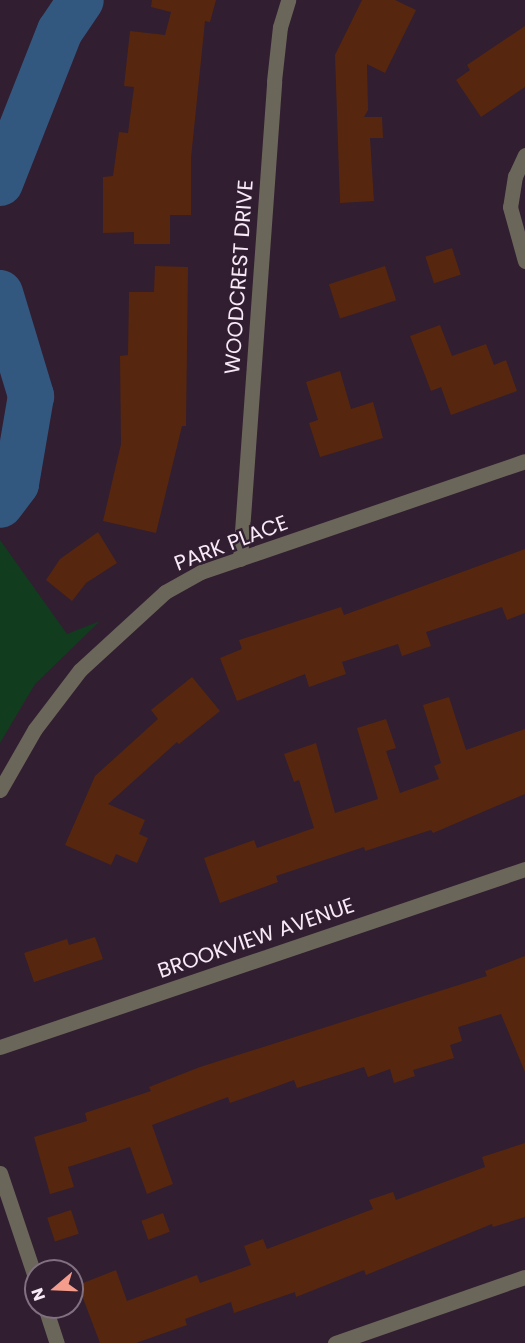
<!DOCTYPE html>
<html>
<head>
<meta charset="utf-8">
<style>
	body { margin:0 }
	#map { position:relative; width:525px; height:1343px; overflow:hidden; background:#311e31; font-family:Poppins,sans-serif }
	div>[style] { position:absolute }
	.green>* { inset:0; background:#113d1e }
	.river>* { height:46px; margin:-23px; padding:0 23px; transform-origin:23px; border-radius:23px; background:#335880 }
	.building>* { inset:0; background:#56270e; transform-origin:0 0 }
	.minor>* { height:15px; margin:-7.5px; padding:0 7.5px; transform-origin:7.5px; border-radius:7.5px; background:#6b665a }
	.tertiary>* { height:15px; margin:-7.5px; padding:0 7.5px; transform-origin:7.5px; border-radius:7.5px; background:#6b665a }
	span { translate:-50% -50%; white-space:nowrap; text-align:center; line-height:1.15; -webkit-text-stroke:5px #311e31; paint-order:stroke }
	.street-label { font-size:21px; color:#f7eaf6 }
	.north { position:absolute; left:24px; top:1259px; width:60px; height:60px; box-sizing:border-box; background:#311e31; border:2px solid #807080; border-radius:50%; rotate:251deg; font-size:16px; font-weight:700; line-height:24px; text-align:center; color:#f7eaf6 }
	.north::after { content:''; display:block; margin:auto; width:21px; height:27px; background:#f59d8d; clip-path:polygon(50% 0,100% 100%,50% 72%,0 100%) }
</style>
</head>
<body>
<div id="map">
	<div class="green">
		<div style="clip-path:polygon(0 540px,67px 634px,100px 621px,35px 684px,0 743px)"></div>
	</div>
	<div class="river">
		<div style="left:0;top:183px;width:163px;rotate:-68.5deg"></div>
		<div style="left:60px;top:31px;width:37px;rotate:-56deg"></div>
		<div style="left:0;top:293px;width:108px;rotate:73.2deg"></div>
		<div style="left:31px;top:396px;width:89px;rotate:99.7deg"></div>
		<div style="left:16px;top:484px;width:26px;rotate:127deg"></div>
	</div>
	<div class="building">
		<div style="clip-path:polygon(152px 0,216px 0,210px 22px,205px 21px,191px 158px,191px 215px,170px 215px,170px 244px,134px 244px,134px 232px,103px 233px,103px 177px,113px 176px,119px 132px,128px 133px,134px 87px,124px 86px,130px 31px,165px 35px,171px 12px,151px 7px)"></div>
		<div style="clip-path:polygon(362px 0,395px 0,416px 10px,385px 73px,367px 64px,368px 110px,364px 117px,382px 117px,383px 138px,370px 138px,374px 201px,340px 203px,335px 55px)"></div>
		<div style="clip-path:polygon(525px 26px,525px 87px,481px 117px,456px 80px,470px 70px,467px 65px)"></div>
		<div style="left:452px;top:248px;width:28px;height:28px;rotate:72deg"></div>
		<div style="clip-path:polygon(155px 266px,188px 267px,186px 426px,182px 426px,156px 533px,103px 521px,121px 444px,120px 356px,128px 355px,129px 292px,154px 292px)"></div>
		<div style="left:385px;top:266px;width:36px;height:59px;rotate:72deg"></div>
		<div style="clip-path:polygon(440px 325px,452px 356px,486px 344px,494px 365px,506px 360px,517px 391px,451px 415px,441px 387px,431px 391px,410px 336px)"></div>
		<div style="clip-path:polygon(340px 371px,351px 409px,373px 402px,383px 438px,320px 457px,309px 423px,318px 420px,306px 382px)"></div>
		<div style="clip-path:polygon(98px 532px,117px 563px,86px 583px,72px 601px,46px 580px,60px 559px)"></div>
		<div style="clip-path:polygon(525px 549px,525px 613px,507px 620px,502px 607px,426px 632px,431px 646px,402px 656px,398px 644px,342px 662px,346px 674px,309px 687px,305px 674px,237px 701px,220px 658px,242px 649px,239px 640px,341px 607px,344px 615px)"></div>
		<div style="clip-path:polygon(192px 677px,220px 711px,179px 744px,177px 742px,108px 804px,145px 820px,139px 834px,148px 838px,137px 863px,116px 854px,111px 865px,65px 845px,95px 776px,158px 719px,151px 710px)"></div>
		<div style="clip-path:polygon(449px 697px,466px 750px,525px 729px,525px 794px,433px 833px,431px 830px,365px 851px,364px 847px,276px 876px,278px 882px,220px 903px,204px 858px,254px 840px,257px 848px,314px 828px,299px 780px,294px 782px,284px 754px,316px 743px,335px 813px,378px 799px,357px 728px,386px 719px,396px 748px,386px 751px,400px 793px,439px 779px,434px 766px,441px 763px,423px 705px)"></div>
		<div style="clip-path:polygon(95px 937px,103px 959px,34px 982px,24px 953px,67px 939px,69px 945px)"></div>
		<div style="clip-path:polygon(525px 956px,525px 1072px,501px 1014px,458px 1027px,462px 1041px,450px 1045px,454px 1058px,413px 1070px,415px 1076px,394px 1083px,390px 1069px,368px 1077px,364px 1067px,297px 1088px,294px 1080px,230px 1103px,228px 1097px,152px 1125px,173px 1184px,147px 1194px,130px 1147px,68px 1167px,74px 1187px,50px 1194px,34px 1137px,87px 1121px,85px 1113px,151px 1091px,149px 1087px,200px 1067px,487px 976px,485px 971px)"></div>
		<div style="clip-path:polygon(525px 1143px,525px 1217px,493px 1227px,492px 1224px,366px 1275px,364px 1270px,296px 1297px,295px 1292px,234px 1313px,231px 1302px,185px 1319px,187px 1325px,136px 1343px,100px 1343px,78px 1285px,116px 1270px,127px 1301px,197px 1275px,200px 1283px,251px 1265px,244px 1246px,263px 1239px,267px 1249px,373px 1209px,369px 1200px,393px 1192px,396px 1200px,485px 1167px,482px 1157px)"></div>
		<div style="left:71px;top:1210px;width:25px;height:25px;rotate:72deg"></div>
		<div style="left:163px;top:1213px;width:20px;height:23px;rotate:70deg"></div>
	</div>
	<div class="minor">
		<div style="left:525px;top:155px;width:23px;rotate:115deg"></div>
		<div style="left:515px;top:176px;width:31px;rotate:99deg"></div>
		<div style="left:510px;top:207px;width:56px;rotate:74.5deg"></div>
		<div style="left:240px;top:559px;width:479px;rotate:-85.9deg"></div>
		<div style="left:274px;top:81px;width:54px;rotate:-83.7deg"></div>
		<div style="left:280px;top:27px;width:28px;rotate:-73deg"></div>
		<div style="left:0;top:790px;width:70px;rotate:-60.2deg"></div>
		<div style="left:35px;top:729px;width:74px;rotate:-52.7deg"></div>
		<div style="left:80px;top:670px;width:115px;rotate:-42.5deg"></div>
		<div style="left:165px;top:592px;width:41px;rotate:-29.1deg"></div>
		<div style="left:201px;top:572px;width:342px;rotate:-18.9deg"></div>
		<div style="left:0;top:1047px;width:554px;rotate:-18.73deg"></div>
		<div style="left:335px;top:1343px;width:201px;rotate:-19.2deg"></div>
	</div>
	<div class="tertiary">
		<div style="left:0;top:1173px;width:113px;rotate:71.4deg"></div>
		<div style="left:45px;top:1307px;width:38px;rotate:72deg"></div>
	</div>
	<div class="street-label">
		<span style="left:239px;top:277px;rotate:-86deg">WOODCREST DRIVE</span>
		<span style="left:231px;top:543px;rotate:-21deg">PARK PLACE</span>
		<span style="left:256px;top:938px;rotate:-19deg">BROOKVIEW AVENUE</span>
	</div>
	<div class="north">N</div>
</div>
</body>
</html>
